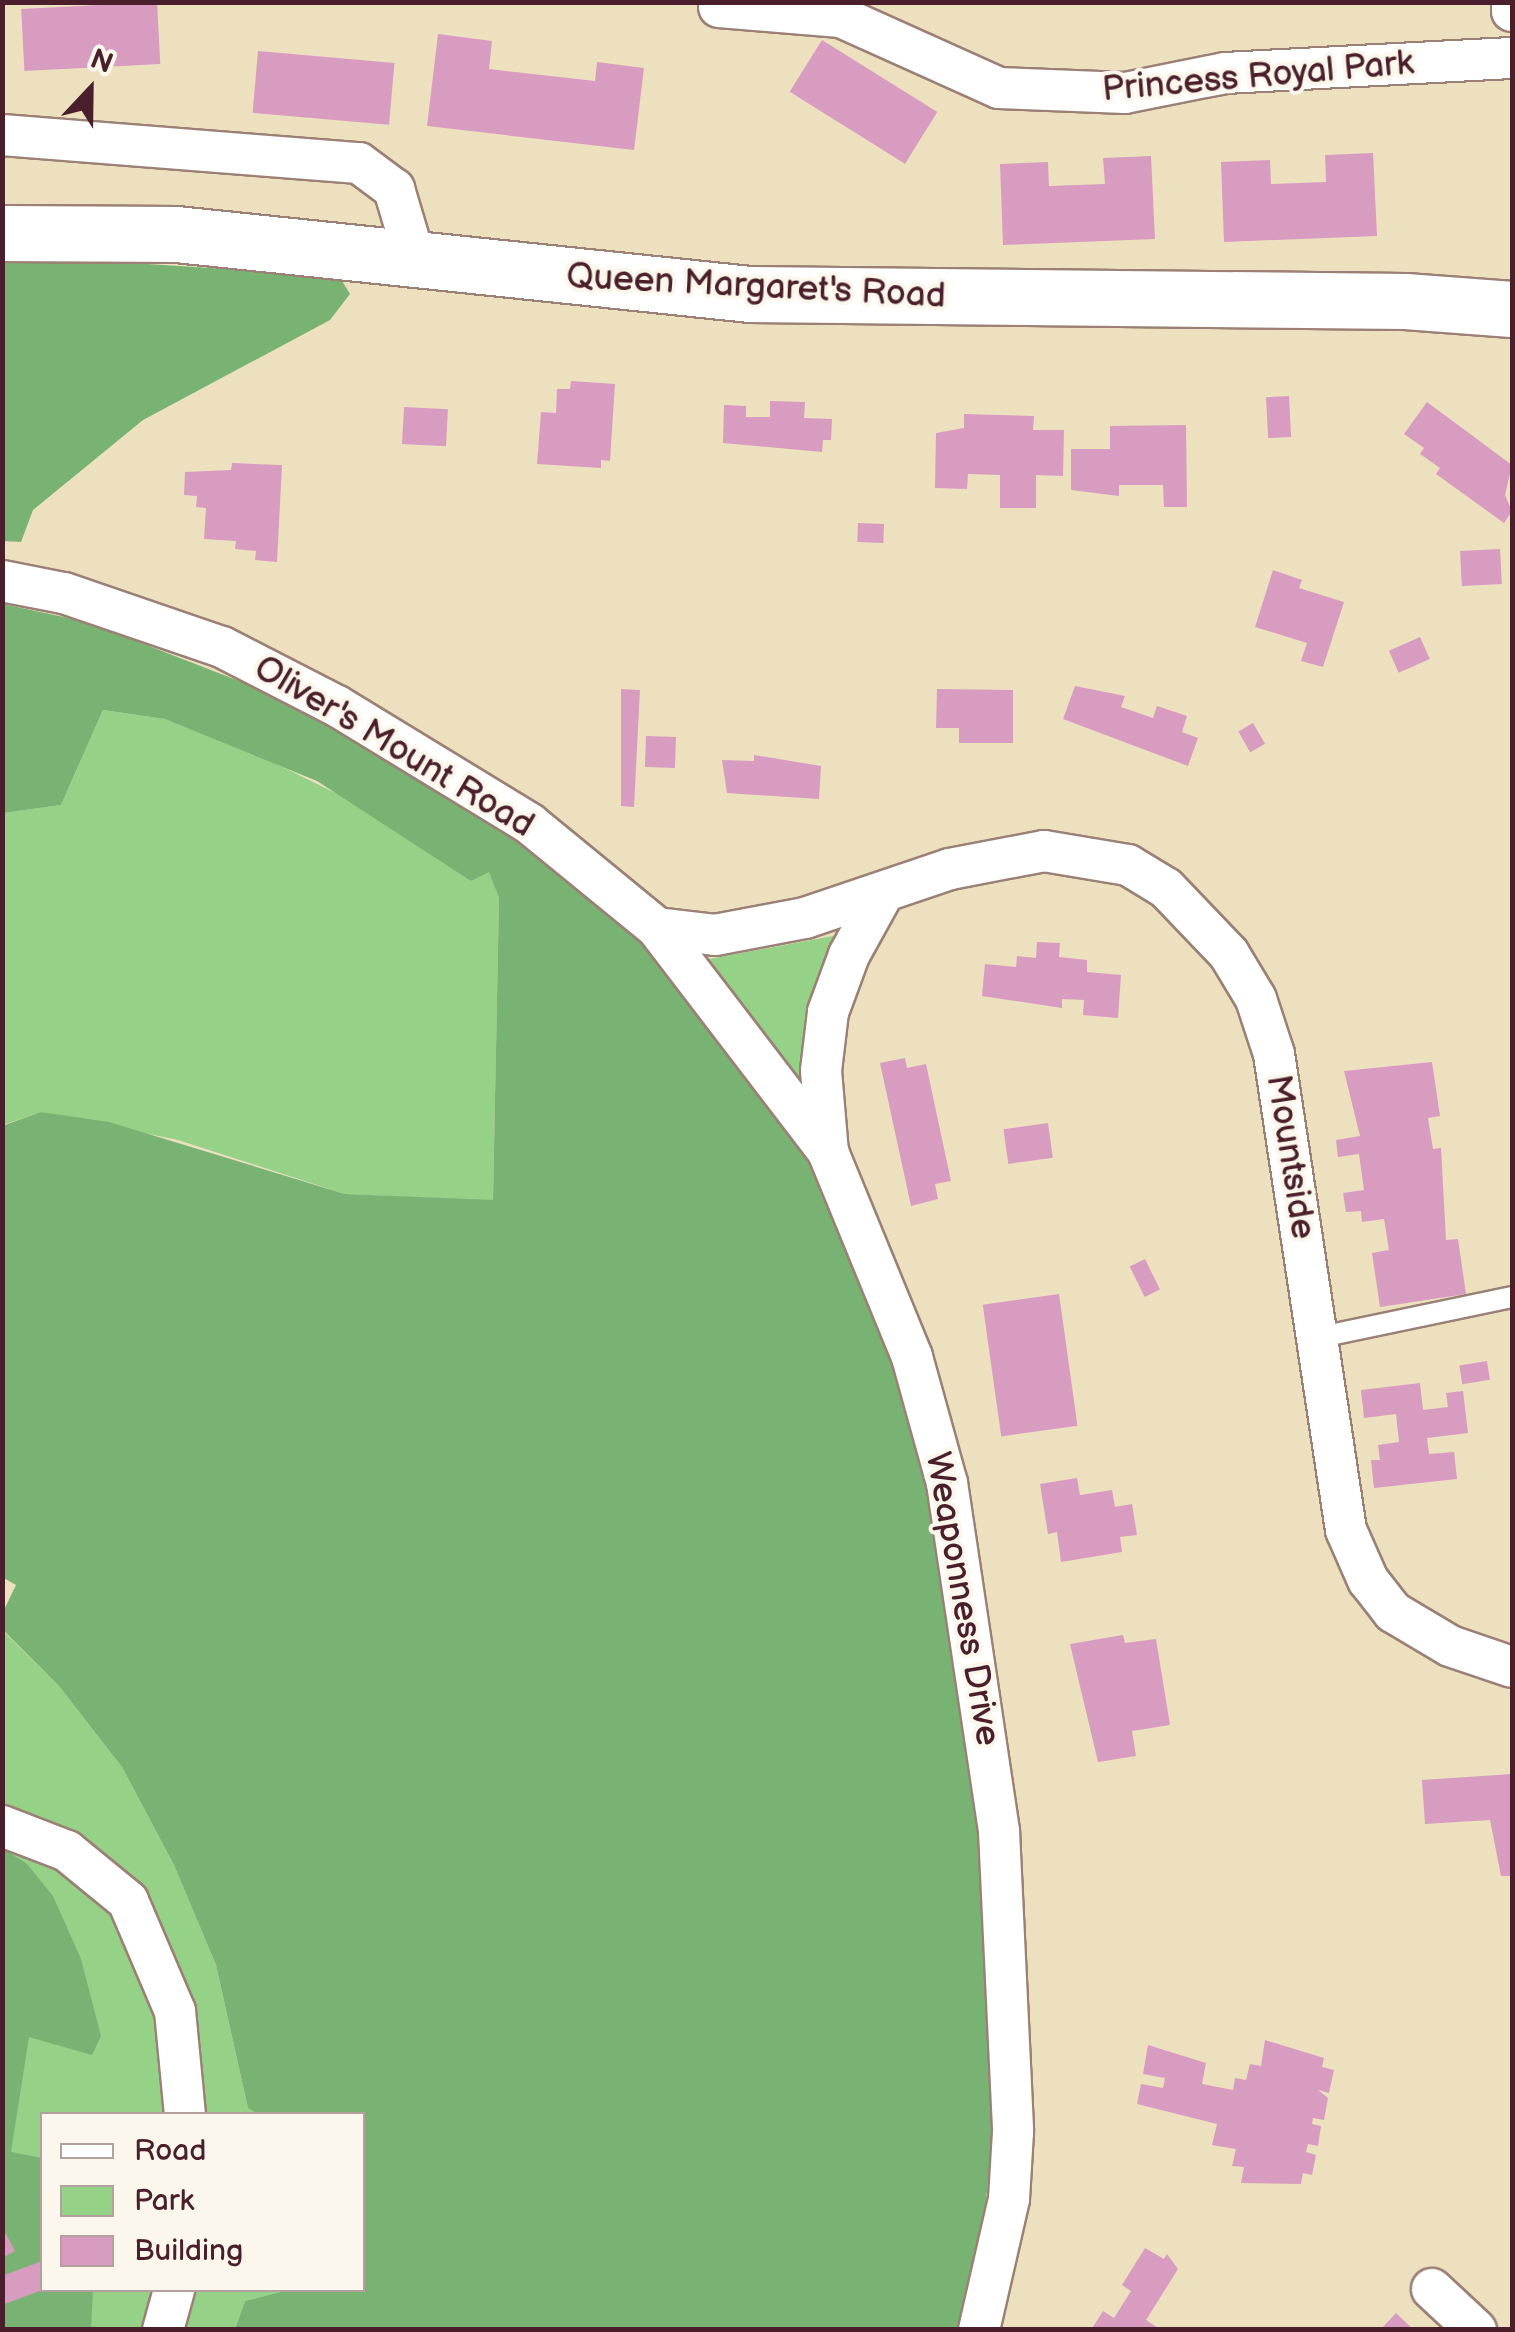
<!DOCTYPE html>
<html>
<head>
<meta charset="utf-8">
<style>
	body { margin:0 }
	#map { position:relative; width:1515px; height:2332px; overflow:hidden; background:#ece0bf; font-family:"Balsamiq Sans",sans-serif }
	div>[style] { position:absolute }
	.green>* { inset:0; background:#95d186 }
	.forest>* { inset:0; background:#78b373 }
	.building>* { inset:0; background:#d89cc0; transform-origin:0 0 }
	.roads { filter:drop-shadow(2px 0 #9b8075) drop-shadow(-2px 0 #9b8075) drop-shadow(0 2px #9b8075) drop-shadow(0 -2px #9b8075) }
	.service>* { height:20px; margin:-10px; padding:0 10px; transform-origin:10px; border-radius:10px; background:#fff }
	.minor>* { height:40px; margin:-20px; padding:0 20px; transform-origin:20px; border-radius:20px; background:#fff }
	.secondary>* { height:55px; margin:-27.5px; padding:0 27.5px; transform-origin:27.5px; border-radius:27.5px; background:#fff }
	span { translate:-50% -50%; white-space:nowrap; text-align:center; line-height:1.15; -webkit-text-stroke:8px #fbf7ec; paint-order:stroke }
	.street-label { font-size:35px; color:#4a1f2b }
	.frame { position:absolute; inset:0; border:5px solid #4a1f2b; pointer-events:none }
	.legend { position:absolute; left:40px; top:2112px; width:325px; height:180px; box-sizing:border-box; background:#fbf7ec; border:2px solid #b4a19f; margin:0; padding:12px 18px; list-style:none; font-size:30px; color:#4a1f2b }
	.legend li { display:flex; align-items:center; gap:20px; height:50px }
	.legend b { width:50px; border:2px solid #b4a19f }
	.north { position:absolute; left:40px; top:40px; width:100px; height:100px; -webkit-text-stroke:8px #fbf7ec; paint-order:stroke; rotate:22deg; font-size:28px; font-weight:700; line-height:40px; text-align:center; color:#4a1f2b }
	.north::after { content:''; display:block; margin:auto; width:35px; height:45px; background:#4a1f2b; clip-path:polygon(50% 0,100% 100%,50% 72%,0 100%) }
</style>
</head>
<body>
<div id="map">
	<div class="green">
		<div style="clip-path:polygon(103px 710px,165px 719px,254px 753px,372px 811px,471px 881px,489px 871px,499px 898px,493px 1201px,345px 1194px,178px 1140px,41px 1112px,3px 1125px,2px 813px,61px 805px)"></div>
		<div style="clip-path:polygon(838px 935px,804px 1087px,709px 959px)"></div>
		<div style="clip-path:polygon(2px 1630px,59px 1686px,122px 1767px,174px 1865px,216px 1965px,248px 2108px,257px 2114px,42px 2114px,42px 2290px,288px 2290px,245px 2301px,235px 2329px,3px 2329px)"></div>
	</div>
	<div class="forest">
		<div style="clip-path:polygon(2px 255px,339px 276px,350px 294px,330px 320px,143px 420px,33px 510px,21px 542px,3px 541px)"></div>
		<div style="clip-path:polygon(3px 604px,87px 622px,278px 696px,360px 738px,537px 852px,626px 925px,704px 1007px,825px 1187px,881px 1315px,924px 1453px,974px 1764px,993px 2136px,979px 2264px,960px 2329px,235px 2329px,245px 2301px,288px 2290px,362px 2290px,362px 2114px,257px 2114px,248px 2108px,216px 1965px,174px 1865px,122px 1767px,59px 1686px,3px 1630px,3px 1612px,16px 1585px,2px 1577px,2px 1126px,41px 1112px,109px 1122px,345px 1194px,493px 1200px,499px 898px,489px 872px,471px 881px,317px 781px,165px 719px,103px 710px,61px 805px,3px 813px)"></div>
		<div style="clip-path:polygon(2px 1848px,27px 1864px,53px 1896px,81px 1959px,101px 2036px,92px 2055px,29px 2037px,11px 2152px,42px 2158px,42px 2290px,93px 2290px,91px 2329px,3px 2329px)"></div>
	</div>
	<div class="building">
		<div style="left:157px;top:2px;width:62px;height:136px;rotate:87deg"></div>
		<div style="clip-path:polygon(438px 34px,492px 41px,489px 69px,595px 81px,597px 62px,644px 68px,634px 150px,427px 126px)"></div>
		<div style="left:822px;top:40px;width:136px;height:61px;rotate:32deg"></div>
		<div style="left:258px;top:51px;width:137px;height:62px;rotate:5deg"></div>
		<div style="clip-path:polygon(1373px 153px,1377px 236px,1224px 242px,1221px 162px,1270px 160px,1271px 184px,1326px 182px,1325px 155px)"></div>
		<div style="clip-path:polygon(1151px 156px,1155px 239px,1003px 245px,1000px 164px,1048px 162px,1049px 186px,1105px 184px,1103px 158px)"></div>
		<div style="clip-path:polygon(571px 381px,615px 384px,610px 461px,601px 460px,601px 468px,537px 464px,541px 412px,556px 413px,557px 389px,570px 389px)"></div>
		<div style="left:1289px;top:396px;width:41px;height:23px;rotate:87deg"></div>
		<div style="clip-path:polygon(770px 401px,805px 402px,804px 418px,832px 419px,831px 440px,823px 440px,822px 452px,723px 443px,724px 405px,746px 406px,746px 417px,770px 417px)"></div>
		<div style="clip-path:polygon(1427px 402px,1512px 465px,1505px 495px,1512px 511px,1504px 523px,1436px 474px,1440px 468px,1420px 454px,1424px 448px,1404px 434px)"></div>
		<div style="left:404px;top:407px;width:44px;height:37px;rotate:3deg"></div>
		<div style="clip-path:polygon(964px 414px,1034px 416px,1033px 430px,1064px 430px,1063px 476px,1036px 475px,1036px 508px,1000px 508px,1000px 475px,968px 474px,967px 489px,935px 488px,936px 433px,964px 428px)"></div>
		<div style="clip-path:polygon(1186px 425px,1187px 507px,1164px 507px,1163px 485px,1119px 485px,1119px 496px,1071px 490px,1071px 449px,1110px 449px,1110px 426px)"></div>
		<div style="clip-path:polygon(232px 463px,282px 465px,277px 562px,255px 560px,256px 551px,235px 549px,236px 541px,204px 539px,206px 508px,196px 507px,197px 496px,184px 495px,185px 472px,231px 470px)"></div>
		<div style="left:858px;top:523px;width:26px;height:19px;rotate:2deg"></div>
		<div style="left:1500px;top:549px;width:35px;height:40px;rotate:87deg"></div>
		<div style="clip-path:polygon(1273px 570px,1302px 580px,1299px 588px,1344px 602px,1323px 667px,1301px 661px,1307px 643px,1255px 627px)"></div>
		<div style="left:1420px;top:637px;width:24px;height:34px;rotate:66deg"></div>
		<div style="clip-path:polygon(1075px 686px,1125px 696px,1121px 707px,1153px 718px,1157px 706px,1187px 716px,1182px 732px,1198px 738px,1188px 766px,1063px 719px)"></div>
		<div style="clip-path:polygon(621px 689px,640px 690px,634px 807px,621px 806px)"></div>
		<div style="clip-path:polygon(937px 689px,1013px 690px,1013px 743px,959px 743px,959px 728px,936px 728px)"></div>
		<div style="left:1253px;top:723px;width:24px;height:17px;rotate:60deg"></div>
		<div style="left:646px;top:736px;width:30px;height:31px;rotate:2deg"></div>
		<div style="clip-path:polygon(754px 755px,821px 766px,819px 799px,727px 793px,722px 760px,754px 761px)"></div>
		<div style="clip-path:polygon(1037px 942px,1060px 943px,1059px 957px,1087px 960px,1087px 972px,1121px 975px,1118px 1018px,1083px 1015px,1084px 1000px,1062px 999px,1062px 1008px,982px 996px,985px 964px,1016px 967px,1017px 956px,1036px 958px)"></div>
		<div style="clip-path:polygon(905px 1058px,907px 1068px,926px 1064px,951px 1181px,935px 1184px,938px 1199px,911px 1206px,880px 1063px)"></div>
		<div style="clip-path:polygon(1432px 1062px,1440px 1116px,1428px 1118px,1433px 1149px,1441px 1148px,1446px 1240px,1458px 1239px,1466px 1294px,1380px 1307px,1372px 1253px,1389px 1250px,1384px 1219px,1362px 1222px,1361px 1211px,1346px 1212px,1343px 1193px,1364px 1190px,1359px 1154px,1338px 1157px,1336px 1140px,1360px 1136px,1344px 1071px)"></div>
		<div style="left:1048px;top:1123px;width:35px;height:45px;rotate:82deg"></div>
		<div style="left:1145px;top:1259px;width:34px;height:17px;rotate:64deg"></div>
		<div style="left:1059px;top:1294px;width:133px;height:77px;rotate:82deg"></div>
		<div style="left:1487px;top:1361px;width:19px;height:28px;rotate:81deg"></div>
		<div style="clip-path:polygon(1420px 1383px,1423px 1410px,1448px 1407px,1446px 1393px,1463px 1391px,1468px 1433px,1427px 1438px,1429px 1454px,1454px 1452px,1457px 1479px,1374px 1488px,1371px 1460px,1380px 1460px,1378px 1445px,1399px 1442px,1396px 1414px,1364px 1418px,1361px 1390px)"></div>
		<div style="clip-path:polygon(1077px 1478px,1080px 1495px,1112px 1490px,1115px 1507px,1132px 1504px,1137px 1535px,1120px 1537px,1122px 1552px,1061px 1562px,1057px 1532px,1048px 1534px,1040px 1484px)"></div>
		<div style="clip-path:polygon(1123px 1635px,1125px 1643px,1156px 1639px,1170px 1725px,1132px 1731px,1136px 1756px,1098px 1762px,1070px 1644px)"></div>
		<div style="clip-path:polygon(1512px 1774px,1512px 1876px,1501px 1876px,1490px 1820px,1425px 1824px,1422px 1780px)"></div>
		<div style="clip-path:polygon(1265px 2040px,1324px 2058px,1322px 2067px,1334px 2070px,1329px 2093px,1318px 2090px,1328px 2098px,1324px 2120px,1313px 2118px,1312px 2124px,1321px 2126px,1318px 2146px,1308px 2144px,1306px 2152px,1316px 2155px,1312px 2175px,1303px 2173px,1301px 2184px,1241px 2183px,1244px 2167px,1232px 2166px,1236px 2149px,1212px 2145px,1217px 2124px,1137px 2104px,1141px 2084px,1163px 2088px,1165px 2078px,1143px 2074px,1148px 2045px,1206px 2063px,1202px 2084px,1233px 2090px,1235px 2078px,1246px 2080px,1250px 2064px,1261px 2066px)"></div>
		<div style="clip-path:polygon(2px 2227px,15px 2251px,2px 2258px)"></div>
		<div style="clip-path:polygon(1145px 2248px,1164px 2259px,1167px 2254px,1178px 2269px,1146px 2320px,1161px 2330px,1091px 2330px,1103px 2311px,1114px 2318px,1131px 2291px,1122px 2285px)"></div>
		<div style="clip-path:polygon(42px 2261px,42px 2290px,2px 2305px,2px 2276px)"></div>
		<div style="clip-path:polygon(1396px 2313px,1414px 2330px,1380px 2330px)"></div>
	</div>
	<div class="roads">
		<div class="service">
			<div style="left:1316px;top:1338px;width:200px;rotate:-11.8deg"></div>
		</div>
		<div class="minor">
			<div style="left:1512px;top:2px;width:9px;rotate:90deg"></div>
			<div style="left:719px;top:7px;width:122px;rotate:4.7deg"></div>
			<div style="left:841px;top:17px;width:173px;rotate:24.2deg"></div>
			<div style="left:999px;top:88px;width:126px;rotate:2.3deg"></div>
			<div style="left:1125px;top:93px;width:102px;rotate:-11.3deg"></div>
			<div style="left:1225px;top:73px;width:287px;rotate:-3deg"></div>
			<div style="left:2px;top:135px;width:358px;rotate:4.5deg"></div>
			<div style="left:359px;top:163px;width:44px;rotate:36.6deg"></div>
			<div style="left:394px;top:189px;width:77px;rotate:73.4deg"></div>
			<div style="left:2px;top:581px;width:63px;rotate:11deg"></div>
			<div style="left:64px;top:593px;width:167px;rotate:18.9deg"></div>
			<div style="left:222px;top:647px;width:129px;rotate:27.2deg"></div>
			<div style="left:337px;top:706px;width:226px;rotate:31.4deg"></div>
			<div style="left:530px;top:824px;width:164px;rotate:39.3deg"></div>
			<div style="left:657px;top:928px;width:58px;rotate:6.9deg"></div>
			<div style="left:715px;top:935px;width:92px;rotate:-10.7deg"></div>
			<div style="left:805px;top:918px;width:153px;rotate:-18.7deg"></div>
			<div style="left:950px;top:869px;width:96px;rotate:-10.8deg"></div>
			<div style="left:1044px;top:851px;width:85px;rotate:9.5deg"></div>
			<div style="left:1128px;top:865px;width:44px;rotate:31.2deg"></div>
			<div style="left:1166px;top:888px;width:91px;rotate:46.3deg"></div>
			<div style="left:1229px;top:954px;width:52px;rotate:59deg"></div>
			<div style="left:1256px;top:999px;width:58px;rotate:71.9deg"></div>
			<div style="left:1274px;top:1054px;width:481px;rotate:81.4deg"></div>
			<div style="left:1346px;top:1530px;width:55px;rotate:66.3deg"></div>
			<div style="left:1368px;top:1580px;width:41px;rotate:52deg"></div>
			<div style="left:1393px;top:1612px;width:66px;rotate:30.8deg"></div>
			<div style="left:1450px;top:1646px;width:65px;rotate:18.7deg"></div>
			<div style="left:881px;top:897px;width:66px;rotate:118.9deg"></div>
			<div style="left:849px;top:955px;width:61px;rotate:110.2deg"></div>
			<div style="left:828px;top:1012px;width:59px;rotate:96.8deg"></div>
			<div style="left:821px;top:1071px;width:81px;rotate:85.1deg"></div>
			<div style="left:828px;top:1152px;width:222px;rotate:67.7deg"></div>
			<div style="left:912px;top:1357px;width:131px;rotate:74.5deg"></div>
			<div style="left:947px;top:1483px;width:352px;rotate:81.5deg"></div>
			<div style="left:999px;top:1831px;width:301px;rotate:87.3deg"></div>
			<div style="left:1013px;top:2132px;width:67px;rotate:93.4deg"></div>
			<div style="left:1009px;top:2199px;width:134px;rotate:102.9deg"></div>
			<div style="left:657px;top:928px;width:282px;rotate:52.6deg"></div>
			<div style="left:2px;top:1826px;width:70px;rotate:21deg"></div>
			<div style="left:67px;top:1851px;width:79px;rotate:39.3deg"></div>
			<div style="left:128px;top:1901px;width:120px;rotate:66.9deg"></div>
			<div style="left:175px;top:2011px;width:103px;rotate:84.5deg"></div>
			<div style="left:1432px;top:2289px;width:60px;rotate:43deg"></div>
			<div style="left:163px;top:2330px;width:41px;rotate:-74.6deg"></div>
		</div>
		<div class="secondary">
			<div style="left:2px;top:233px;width:174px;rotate:0.3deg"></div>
			<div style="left:176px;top:234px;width:577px;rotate:5.97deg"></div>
			<div style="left:750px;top:294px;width:655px;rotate:0.61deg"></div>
			<div style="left:1405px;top:301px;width:107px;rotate:4.3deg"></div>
		</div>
	</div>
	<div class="street-label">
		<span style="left:1258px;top:77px;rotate:-5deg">Princess Royal Park</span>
		<span style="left:756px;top:287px;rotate:3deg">Queen Margaret's Road</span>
		<span style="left:394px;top:747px;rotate:31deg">Oliver's Mount Road</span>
		<span style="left:1290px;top:1157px;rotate:81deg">Mountside</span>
		<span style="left:962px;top:1599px;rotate:80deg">Weaponness Drive</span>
	</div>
	<div class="frame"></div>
	<ul class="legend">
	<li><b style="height:12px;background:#fff"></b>Road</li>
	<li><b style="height:28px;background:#95d186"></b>Park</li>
	<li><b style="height:28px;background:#d89cc0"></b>Building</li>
	</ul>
	<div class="north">N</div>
</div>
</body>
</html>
